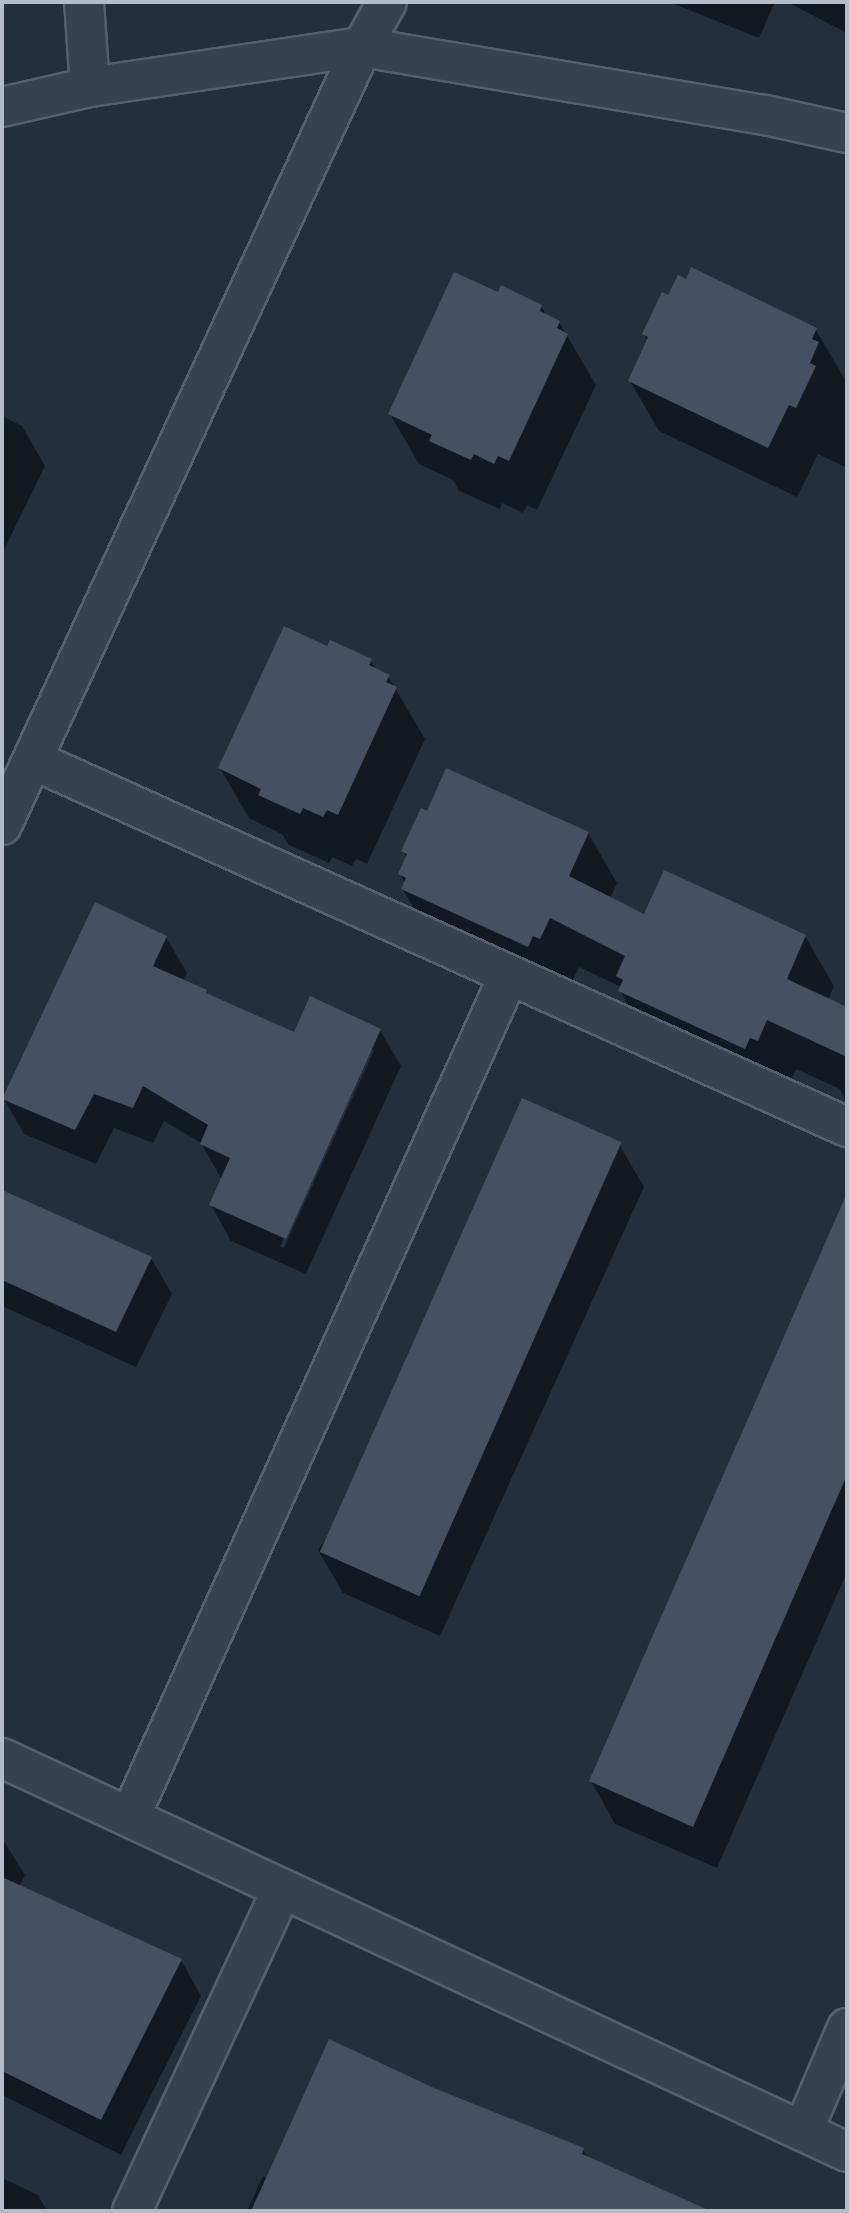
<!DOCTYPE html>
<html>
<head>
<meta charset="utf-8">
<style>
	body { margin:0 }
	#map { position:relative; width:849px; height:2213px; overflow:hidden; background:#242f3e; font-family:"Alegreya Sans",sans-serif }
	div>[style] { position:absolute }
	.shadow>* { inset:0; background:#0007 }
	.building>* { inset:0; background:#455162; transform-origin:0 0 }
	.roads { filter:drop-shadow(2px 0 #565f6c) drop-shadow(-2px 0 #565f6c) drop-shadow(0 2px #565f6c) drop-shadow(0 -2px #565f6c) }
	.minor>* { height:38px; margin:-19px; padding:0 19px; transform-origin:19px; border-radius:19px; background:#38414e }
	.tertiary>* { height:38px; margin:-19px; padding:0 19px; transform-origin:19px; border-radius:19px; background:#38414e }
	span { translate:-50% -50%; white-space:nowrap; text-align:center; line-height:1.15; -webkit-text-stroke:7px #1d2633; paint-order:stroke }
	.frame { position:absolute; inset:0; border:4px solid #b4bcc9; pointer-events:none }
</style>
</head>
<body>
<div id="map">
	<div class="shadow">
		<div style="clip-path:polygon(669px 2px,775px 2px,759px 38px)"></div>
		<div style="clip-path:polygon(787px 2px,847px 2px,847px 33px)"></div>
		<div style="clip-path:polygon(499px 295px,541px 306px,547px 316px,559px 322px,596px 385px,537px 510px,527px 505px,523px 513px,502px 503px,500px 509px,459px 491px,453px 480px,419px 464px,390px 414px)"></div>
		<div style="clip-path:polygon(816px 330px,847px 383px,847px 468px,818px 454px,797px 497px,659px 431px,630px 381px,648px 342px,644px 334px)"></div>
		<div style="clip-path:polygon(2px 416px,22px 426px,45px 466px,4px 550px)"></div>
		<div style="clip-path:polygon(328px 648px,371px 661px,377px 671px,388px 676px,425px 739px,367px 864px,356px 859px,352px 866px,332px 857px,329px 863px,289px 845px,282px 834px,249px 818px,220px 768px)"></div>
		<div style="clip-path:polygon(588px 833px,617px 883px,610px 899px,645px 916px,805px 936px,834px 986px,828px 1000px,847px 1009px,847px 1105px,840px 1089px,796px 1069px,786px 1090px,648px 1041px,620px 991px,621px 987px,579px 967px,569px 988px,431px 938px,402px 888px,405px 883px,400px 874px,407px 858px,403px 851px)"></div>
		<div style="clip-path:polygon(evenodd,166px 937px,187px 973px,183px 981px,206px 992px,209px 996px,295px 1035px,380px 1030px,401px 1066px,306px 1274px,231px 1241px,211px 1205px,222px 1180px,201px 1143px,164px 1121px,153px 1143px,114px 1128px,96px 1164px,24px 1134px,4px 1099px,166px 937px,370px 1050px,374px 1050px,284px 1248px,280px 1247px,370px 1050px)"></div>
		<div style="clip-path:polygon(619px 1144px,644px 1187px,440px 1636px,343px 1593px,318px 1550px)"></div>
		<div style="clip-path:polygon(2px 1191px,151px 1258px,172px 1294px,136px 1367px,2px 1306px)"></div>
		<div style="clip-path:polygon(827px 1242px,847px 1251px,847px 1572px,717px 1868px,615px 1824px,591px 1781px)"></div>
		<div style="clip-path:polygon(2px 1838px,25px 1875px,19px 1887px,181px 1960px,201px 1996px,121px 2155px,2px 2095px,2px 2002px,6px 1992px,2px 1989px)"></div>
		<div style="clip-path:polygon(434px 2090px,583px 2150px,588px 2158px,707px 2211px,247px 2211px,263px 2176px,268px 2178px)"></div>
		<div style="clip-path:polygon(2px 2178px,38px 2195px,47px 2211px,2px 2211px)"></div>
	</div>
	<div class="building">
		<div style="clip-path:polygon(691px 267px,817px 328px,812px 339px,819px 342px,810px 363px,816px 366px,796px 408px,789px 405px,768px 448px,628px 381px,648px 337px,642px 334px,662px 292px,668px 295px,678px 275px,686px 279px)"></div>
		<div style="clip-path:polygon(454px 272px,498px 292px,501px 285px,542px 305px,540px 311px,560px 321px,557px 328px,568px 334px,509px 461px,498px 456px,494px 464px,474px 454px,471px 460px,429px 441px,432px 435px,388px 414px)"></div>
		<div style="clip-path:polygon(284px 626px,327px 646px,330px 640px,372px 659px,369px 665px,390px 675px,386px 682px,397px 687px,338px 815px,327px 810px,323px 817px,303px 808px,300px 814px,258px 795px,261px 789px,218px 768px)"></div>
		<div style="clip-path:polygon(446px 768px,589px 832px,569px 876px,644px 914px,664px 870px,806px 935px,787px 979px,847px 1007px,847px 1057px,767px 1020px,758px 1041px,750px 1038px,745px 1049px,618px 991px,623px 980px,616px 976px,625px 956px,550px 918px,540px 939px,533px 936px,528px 947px,401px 889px,406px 878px,398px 874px,407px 854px,401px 851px,421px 808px,427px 811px)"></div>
		<div style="clip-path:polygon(95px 902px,167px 936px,153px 966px,207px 990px,206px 993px,294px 1032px,310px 996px,381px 1029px,286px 1239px,209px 1205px,230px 1158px,200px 1144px,208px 1125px,143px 1086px,133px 1108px,94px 1094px,75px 1130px,2px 1099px)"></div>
		<div style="left:522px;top:1098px;width:109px;height:497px;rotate:24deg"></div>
		<div style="clip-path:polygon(2px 1190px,152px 1257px,116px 1332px,2px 1280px)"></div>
		<div style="clip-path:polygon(847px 1193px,847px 1475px,693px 1827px,589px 1781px)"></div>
		<div style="clip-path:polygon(2px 1877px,182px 1959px,101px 2120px,2px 2071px)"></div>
		<div style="clip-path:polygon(329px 2039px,434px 2088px,584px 2148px,582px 2154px,711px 2211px,251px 2211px)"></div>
	</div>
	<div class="roads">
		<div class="minor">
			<div style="left:84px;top:2px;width:85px;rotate:86deg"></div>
			<div style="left:33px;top:760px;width:893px;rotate:24.27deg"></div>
			<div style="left:2px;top:1758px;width:932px;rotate:25deg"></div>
			<div style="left:130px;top:1817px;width:923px;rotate:-65.77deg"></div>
			<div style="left:803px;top:2131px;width:112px;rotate:-66.9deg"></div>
			<div style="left:132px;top:2211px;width:355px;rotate:-65deg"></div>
		</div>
		<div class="tertiary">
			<div style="left:2px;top:107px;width:90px;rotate:-12.8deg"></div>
			<div style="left:90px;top:87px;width:275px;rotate:-8.4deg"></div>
			<div style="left:362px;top:47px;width:409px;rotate:9.6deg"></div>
			<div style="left:765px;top:115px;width:84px;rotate:12.4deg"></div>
			<div style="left:2px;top:825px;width:857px;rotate:-65.17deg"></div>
			<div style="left:362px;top:47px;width:51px;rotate:-60.9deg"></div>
		</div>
	</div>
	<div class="frame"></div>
</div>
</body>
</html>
